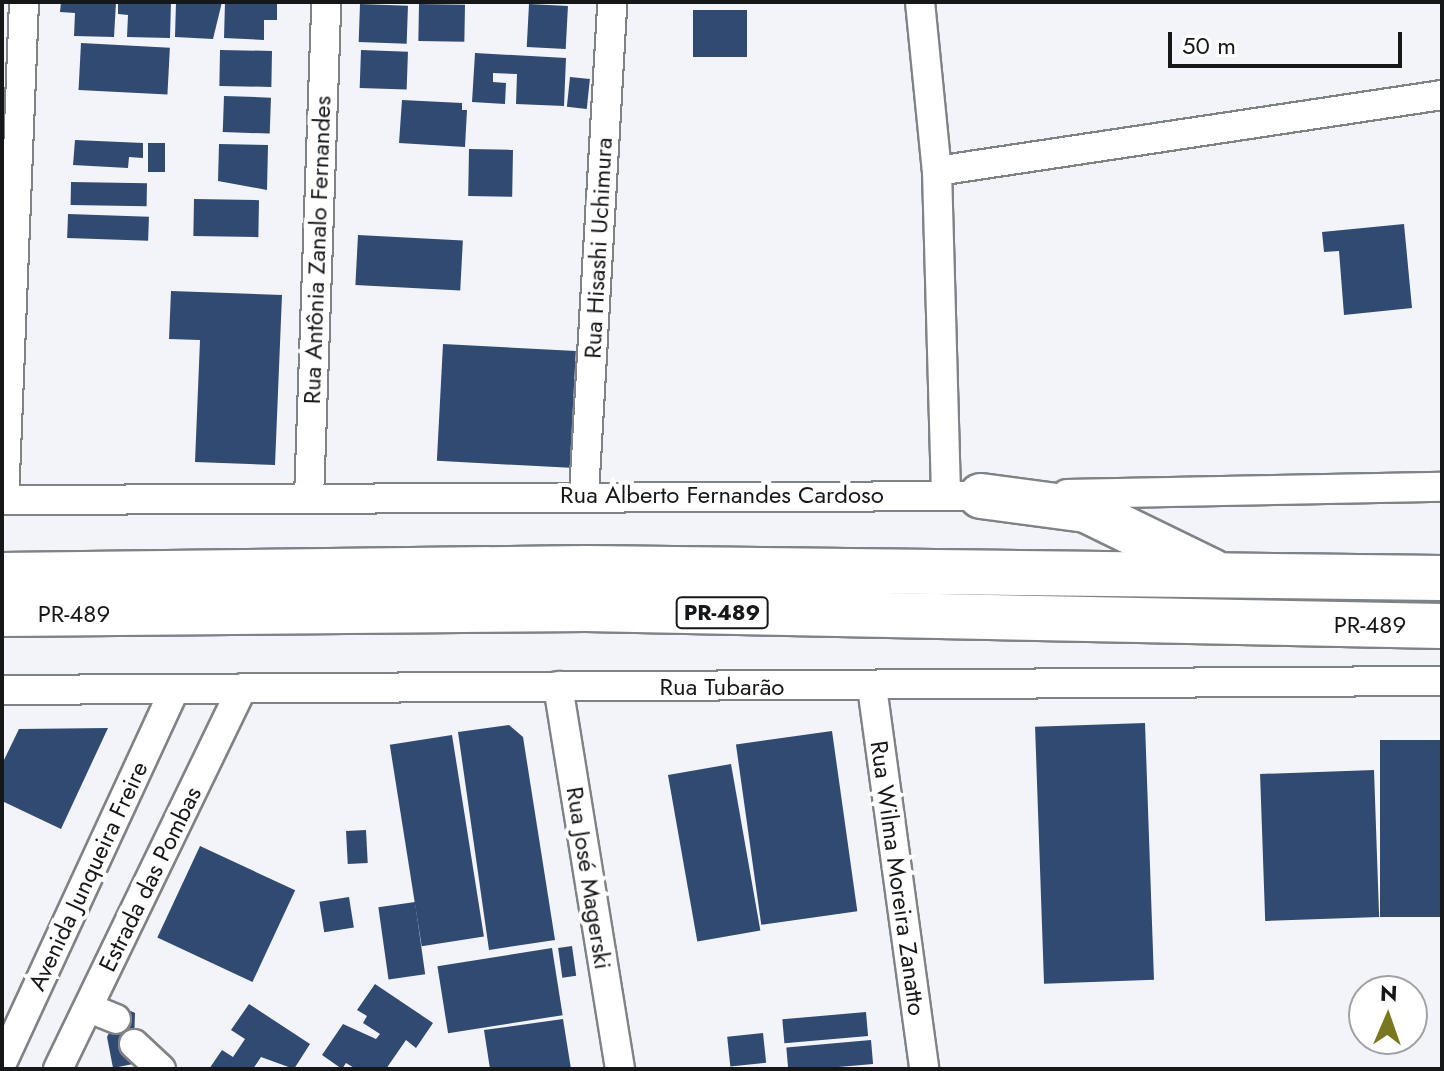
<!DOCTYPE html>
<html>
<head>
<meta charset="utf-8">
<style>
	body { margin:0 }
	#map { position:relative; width:1444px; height:1071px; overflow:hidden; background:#f2f4f9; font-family:Jost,sans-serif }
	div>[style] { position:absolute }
	.building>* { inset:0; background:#314a72; transform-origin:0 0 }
	.roads { filter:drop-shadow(2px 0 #808386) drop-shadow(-2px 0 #808386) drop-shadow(0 2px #808386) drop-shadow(0 -2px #808386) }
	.street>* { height:28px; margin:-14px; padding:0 14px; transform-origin:14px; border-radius:14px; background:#fff }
	.primary>* { height:44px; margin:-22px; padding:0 22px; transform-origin:22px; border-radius:22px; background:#fff }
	span { translate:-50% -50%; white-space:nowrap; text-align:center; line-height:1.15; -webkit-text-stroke:8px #fff; paint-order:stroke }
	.shield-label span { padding:2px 6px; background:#fff; border:2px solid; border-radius:6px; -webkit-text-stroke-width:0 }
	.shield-label { font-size:22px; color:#161719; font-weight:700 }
	.street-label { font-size:24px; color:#161719 }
	.frame { position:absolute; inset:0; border:4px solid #161719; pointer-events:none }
	.north { position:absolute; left:1348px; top:975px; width:80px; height:80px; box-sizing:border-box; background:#fff; border:2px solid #a2a2a3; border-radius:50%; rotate:2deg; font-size:22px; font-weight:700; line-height:32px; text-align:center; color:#161719 }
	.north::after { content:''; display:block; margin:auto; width:28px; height:36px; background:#7a781f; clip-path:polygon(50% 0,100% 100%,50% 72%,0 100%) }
	.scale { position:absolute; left:1168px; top:32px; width:234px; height:36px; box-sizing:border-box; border:4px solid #161719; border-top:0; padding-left:10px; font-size:24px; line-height:28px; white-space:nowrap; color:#161719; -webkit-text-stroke:6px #fff; paint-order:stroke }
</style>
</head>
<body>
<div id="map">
	<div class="building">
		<div style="clip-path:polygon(61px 2px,116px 2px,114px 37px,74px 36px,75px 13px,60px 12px)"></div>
		<div style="clip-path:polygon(118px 2px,171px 2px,170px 38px,127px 37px,128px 15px,118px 14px)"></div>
		<div style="clip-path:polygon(176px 2px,222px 2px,213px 39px,175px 37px)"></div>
		<div style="clip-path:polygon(225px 2px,277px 2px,277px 20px,264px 20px,264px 40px,224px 38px)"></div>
		<div style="left:360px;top:4px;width:48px;height:38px;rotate:2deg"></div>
		<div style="left:419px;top:4px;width:46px;height:37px;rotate:1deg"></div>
		<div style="left:529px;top:4px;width:39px;height:43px;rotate:3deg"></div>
		<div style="left:693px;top:10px;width:54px;height:47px"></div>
		<div style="left:81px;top:43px;width:89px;height:47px;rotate:3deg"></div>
		<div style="left:220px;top:50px;width:52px;height:36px;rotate:1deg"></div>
		<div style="left:361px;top:50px;width:47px;height:38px;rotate:2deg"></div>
		<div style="clip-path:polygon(475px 53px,566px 58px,564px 106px,516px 104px,517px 74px,493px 73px,493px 82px,506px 83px,505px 104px,472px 102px)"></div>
		<div style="left:570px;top:77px;width:20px;height:30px;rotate:6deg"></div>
		<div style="left:224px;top:96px;width:47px;height:36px;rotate:2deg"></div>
		<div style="clip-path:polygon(402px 100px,462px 103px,462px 110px,467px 110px,465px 147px,399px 143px)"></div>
		<div style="clip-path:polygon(75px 140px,143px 143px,143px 158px,129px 157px,128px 168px,73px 165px)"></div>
		<div style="left:148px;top:143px;width:17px;height:29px"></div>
		<div style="clip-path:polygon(219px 144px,268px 145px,267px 190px,218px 181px)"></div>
		<div style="left:469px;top:149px;width:44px;height:47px;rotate:1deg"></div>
		<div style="left:71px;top:182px;width:76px;height:23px;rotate:1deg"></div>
		<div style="left:194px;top:199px;width:65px;height:37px;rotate:1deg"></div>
		<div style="left:68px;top:214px;width:81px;height:24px;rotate:2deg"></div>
		<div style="clip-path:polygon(1404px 224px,1412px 308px,1344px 315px,1339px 251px,1324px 252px,1322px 232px)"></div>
		<div style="left:358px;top:235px;width:105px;height:50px;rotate:3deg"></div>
		<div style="clip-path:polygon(171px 291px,282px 295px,275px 465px,195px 462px,200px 340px,169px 339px)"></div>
		<div style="left:443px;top:344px;width:133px;height:117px;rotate:3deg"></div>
		<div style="left:1145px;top:723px;width:257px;height:110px;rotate:88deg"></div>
		<div style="clip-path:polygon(509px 725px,523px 737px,555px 940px,489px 950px,458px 732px)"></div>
		<div style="clip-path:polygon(108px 728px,61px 829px,2px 801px,2px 764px,19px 729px)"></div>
		<div style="left:832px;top:731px;width:182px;height:97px;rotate:82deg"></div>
		<div style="left:452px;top:735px;width:204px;height:63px;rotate:81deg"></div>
		<div style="left:1442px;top:740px;width:177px;height:62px;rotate:90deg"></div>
		<div style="left:731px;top:764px;width:169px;height:64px;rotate:80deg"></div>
		<div style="left:1374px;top:770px;width:147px;height:114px;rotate:88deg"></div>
		<div style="left:366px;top:830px;width:33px;height:20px;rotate:87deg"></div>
		<div style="left:200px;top:846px;width:105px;height:101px;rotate:25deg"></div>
		<div style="left:349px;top:897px;width:31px;height:30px;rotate:81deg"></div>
		<div style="left:415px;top:902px;width:73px;height:37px;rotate:82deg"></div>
		<div style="left:572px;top:946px;width:30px;height:14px;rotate:82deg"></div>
		<div style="left:552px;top:948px;width:68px;height:116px;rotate:81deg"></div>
		<div style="clip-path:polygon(375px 984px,433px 1023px,416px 1048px,406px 1040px,386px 1069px,356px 1069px,346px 1063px,342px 1069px,322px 1055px,343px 1024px,376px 1039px,380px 1034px,363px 1023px,367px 1016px,357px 1010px)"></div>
		<div style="clip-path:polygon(249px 1004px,310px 1044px,294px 1069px,261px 1057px,253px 1069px,209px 1069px,222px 1050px,233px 1057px,245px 1039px,231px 1030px)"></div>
		<div style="clip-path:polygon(122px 1007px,135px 1013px,134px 1044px,126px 1031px,133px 1064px,113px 1068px,107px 1037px)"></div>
		<div style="left:866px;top:1012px;width:24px;height:84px;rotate:85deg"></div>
		<div style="clip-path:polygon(563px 1019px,571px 1069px,490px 1069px,484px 1030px)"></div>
		<div style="left:763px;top:1033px;width:30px;height:36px;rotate:84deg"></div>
		<div style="left:871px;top:1040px;width:24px;height:85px;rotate:85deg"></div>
	</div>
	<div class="roads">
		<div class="street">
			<div style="left:920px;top:2px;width:170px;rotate:84.3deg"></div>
			<div style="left:937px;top:171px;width:325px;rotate:88.4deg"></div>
			<div style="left:937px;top:171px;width:511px;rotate:-8.56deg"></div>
			<div style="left:584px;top:494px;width:493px;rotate:-86.7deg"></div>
			<div style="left:1067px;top:494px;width:375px;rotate:-1.1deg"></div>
			<div style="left:309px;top:498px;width:496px;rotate:-88deg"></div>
			<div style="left:2px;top:500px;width:995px;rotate:-0.23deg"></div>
			<div style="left:4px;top:500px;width:498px;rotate:-87.7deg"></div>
			<div style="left:558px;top:686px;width:388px;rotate:80.8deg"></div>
			<div style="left:872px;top:687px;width:386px;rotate:82.2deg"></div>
			<div style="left:2px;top:690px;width:1440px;rotate:-0.36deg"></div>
			<div style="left:89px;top:1008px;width:29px;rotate:22deg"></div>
			<div style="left:134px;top:1044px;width:37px;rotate:43deg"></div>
			<div style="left:2px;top:1063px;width:412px;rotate:-65.2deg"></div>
			<div style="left:58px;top:1069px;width:423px;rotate:-64.2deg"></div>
		</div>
		<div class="primary">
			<div style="left:981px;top:496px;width:106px;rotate:7.6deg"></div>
			<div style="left:1086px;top:510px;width:141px;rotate:26deg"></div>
			<div style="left:2px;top:575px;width:584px;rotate:-0.69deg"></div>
			<div style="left:586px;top:568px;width:856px;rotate:0.67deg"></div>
			<div style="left:2px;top:614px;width:584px;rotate:-0.49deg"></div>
			<div style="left:586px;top:609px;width:856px;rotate:1.14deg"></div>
		</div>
	</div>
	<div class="shield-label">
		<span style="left:722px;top:613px">PR-489</span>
	</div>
	<div class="street-label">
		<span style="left:598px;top:248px;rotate:-87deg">Rua Hisashi Uchimura</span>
		<span style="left:317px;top:250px;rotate:-88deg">Rua Antônia Zanalo Fernandes</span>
		<span style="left:722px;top:495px">Rua Alberto Fernandes Cardoso</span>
		<span style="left:74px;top:614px">PR-489</span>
		<span style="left:1370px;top:625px">PR-489</span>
		<span style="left:722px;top:687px">Rua Tubarão</span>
		<span style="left:88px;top:876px;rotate:-65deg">Avenida Junqueira Freire</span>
		<span style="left:589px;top:878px;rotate:81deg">Rua José Magerski</span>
		<span style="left:898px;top:878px;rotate:82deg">Rua Wilma Moreira Zanatto</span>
		<span style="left:150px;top:879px;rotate:-64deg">Estrada das Pombas</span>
	</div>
	<div class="frame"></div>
	<div class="north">N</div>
	<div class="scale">50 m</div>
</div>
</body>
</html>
